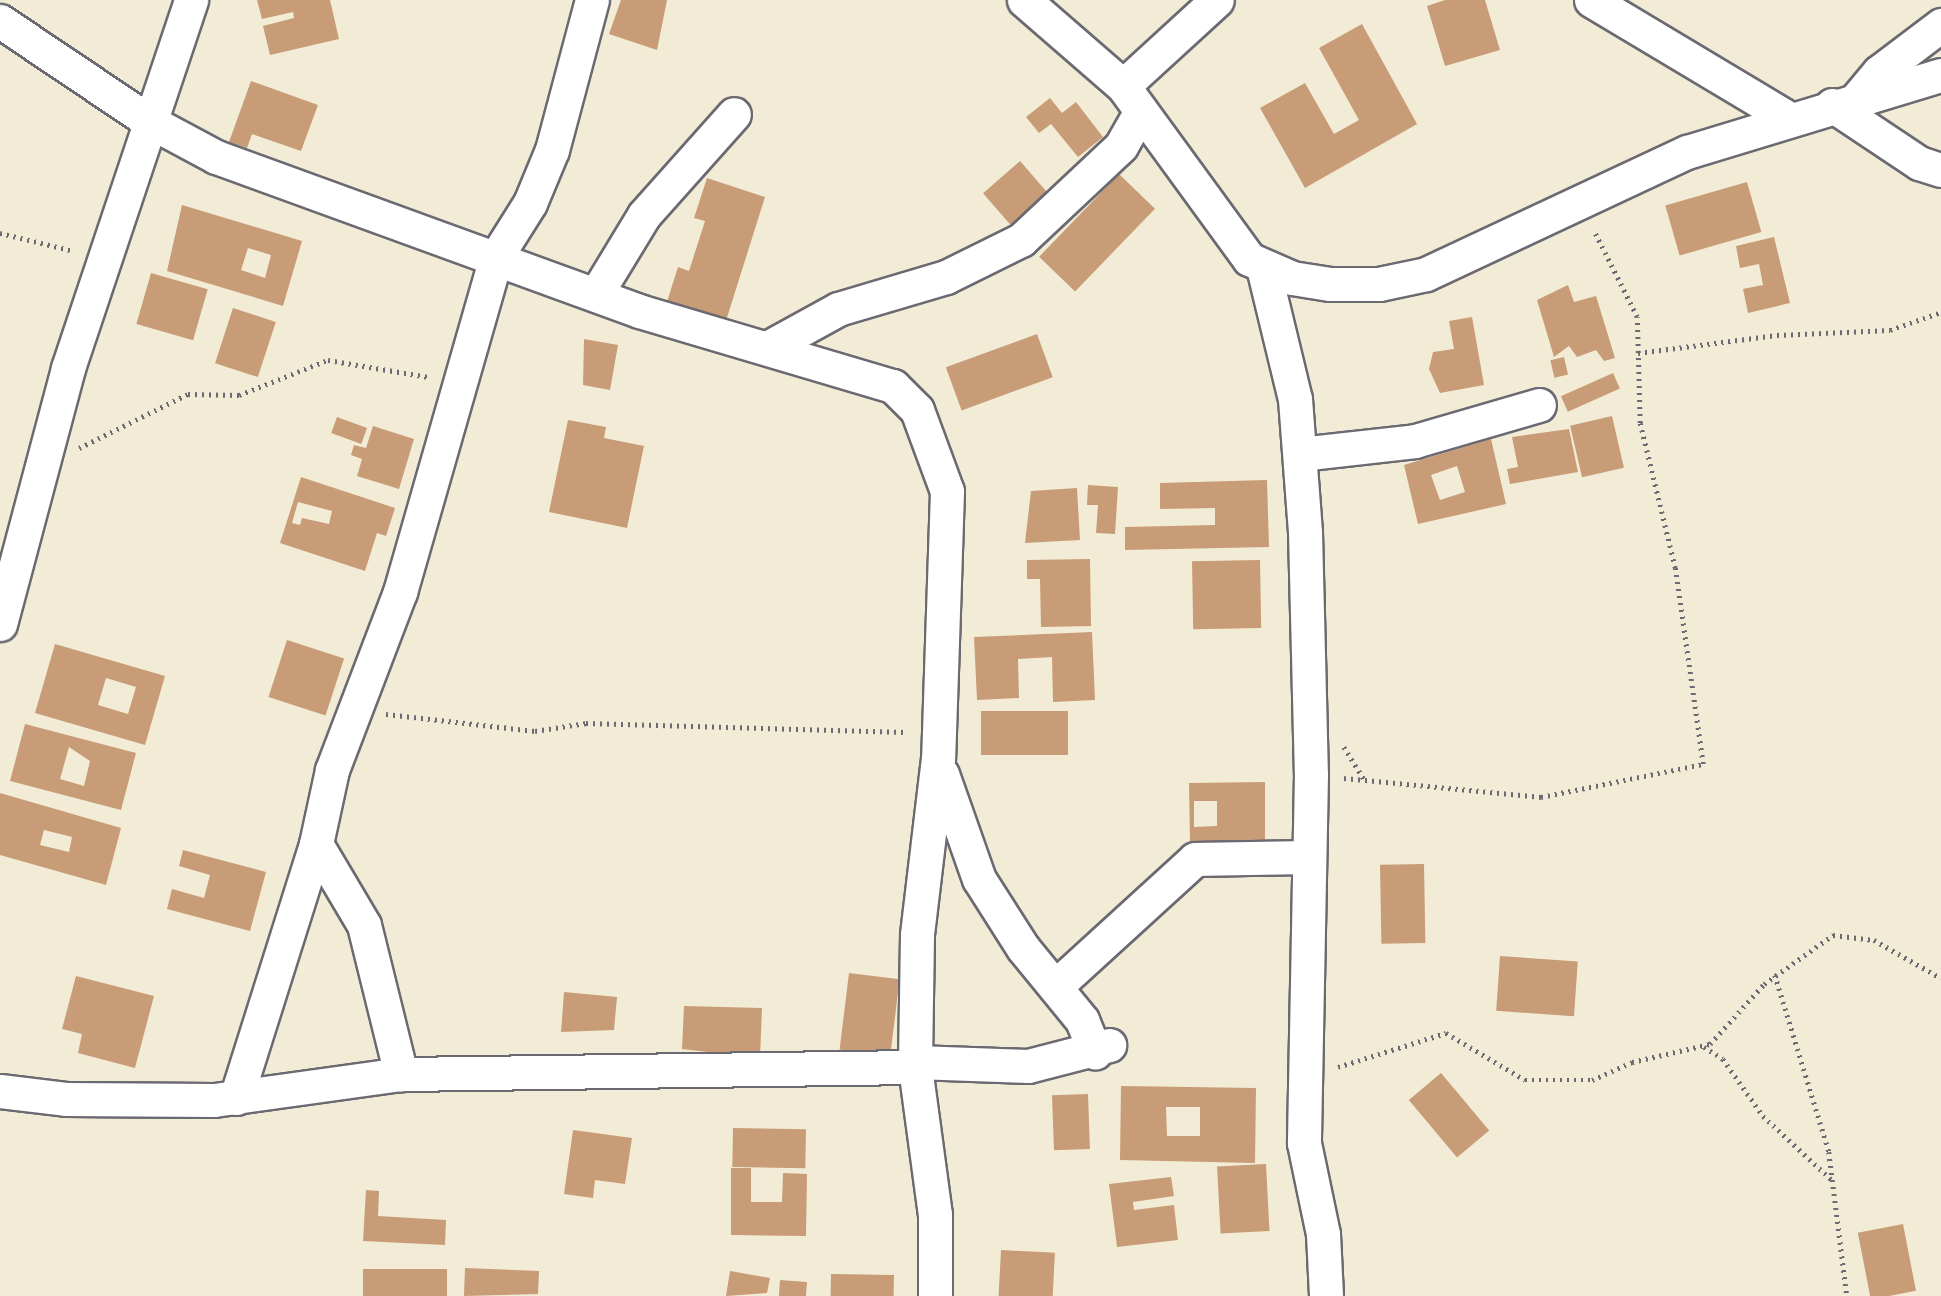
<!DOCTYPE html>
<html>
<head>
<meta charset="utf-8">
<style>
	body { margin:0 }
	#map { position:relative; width:1941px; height:1296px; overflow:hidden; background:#f2ecd6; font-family:Pangolin,sans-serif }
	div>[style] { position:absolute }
	.building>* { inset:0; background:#c89c77; transform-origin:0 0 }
	.path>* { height:4.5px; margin-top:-2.25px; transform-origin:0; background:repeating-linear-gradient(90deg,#6b6971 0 2px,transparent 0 7px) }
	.roads { filter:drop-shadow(2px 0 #6b6971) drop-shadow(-2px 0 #6b6971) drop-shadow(0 2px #6b6971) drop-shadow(0 -2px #6b6971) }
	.minor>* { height:33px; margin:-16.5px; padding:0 16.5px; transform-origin:16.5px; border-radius:16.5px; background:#fff }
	span { translate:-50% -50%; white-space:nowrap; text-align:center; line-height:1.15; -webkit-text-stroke:6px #fff; paint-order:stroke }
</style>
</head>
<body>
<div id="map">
	<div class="building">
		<div style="clip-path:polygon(257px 0,330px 0,339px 39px,270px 55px,263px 26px,294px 18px,293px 12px,262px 19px)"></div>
		<div style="clip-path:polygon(621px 0,667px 0,657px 50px,609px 34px)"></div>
		<div style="clip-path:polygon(1445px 0,1485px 0,1500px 50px,1445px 66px,1427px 6px)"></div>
		<div style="clip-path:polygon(1362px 24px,1417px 124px,1305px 188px,1260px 108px,1305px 83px,1334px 134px,1359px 120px,1319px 48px)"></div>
		<div style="clip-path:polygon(251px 81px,318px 105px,301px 151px,252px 134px,247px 148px,229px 142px)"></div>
		<div style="clip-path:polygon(1050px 98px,1062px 113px,1076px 102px,1103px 137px,1078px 157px,1051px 124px,1039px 133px,1026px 117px)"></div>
		<div style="left:1020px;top:161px;width:53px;height:49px;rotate:49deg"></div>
		<div style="left:1119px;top:174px;width:50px;height:115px;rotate:44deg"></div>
		<div style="clip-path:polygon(707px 178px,765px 197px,725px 324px,666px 305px,678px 267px,689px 271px,705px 221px,694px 218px)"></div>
		<div style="left:1747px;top:182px;width:52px;height:85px;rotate:74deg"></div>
		<div style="clip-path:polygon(evenodd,182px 205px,302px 241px,283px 306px,167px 271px,182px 205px,248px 248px,271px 255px,265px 278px,241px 270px,248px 248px)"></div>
		<div style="clip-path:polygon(1774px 237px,1790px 303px,1748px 313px,1743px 289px,1763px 285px,1759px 264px,1740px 268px,1736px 246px)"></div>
		<div style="left:151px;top:273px;width:59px;height:53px;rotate:16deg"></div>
		<div style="clip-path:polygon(1568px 285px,1574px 302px,1596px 296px,1615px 358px,1604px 361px,1596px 350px,1577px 357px,1569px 346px,1554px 357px,1537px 300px)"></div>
		<div style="left:233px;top:308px;width:45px;height:58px;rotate:18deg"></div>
		<div style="clip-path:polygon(1472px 317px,1484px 385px,1440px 393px,1429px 369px,1433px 352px,1454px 349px,1449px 321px)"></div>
		<div style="left:1037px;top:334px;width:46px;height:97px;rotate:70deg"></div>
		<div style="clip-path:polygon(584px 339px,618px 345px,610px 390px,583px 385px)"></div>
		<div style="left:1564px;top:357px;width:18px;height:14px;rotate:77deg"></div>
		<div style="left:1613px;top:373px;width:17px;height:57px;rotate:66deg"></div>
		<div style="left:1612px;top:416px;width:53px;height:43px;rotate:77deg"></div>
		<div style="left:337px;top:417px;width:32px;height:17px;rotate:20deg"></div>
		<div style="clip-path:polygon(568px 420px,606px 427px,604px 438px,644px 446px,627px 528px,549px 512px)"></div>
		<div style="clip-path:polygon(373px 426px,414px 439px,399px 489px,357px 476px,362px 459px,351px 455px,354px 445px,366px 448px)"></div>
		<div style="clip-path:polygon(1569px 429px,1578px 472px,1510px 484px,1507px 469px,1518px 467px,1512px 437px)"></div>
		<div style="clip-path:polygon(evenodd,1491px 439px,1506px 504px,1418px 524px,1404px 465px,1491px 439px,1457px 466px,1465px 492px,1440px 500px,1431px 475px,1457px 466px)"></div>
		<div style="clip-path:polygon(evenodd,301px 477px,395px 508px,386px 536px,377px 533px,365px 571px,280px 543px,301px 477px,298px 502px,332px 511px,329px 524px,302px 518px,300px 525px,292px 523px,298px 502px)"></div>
		<div style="clip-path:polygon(1267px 480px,1269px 547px,1125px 550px,1125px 527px,1215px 525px,1215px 508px,1160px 509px,1160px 483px)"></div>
		<div style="clip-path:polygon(1088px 485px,1118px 487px,1115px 534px,1096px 533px,1098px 505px,1087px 505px)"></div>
		<div style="clip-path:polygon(1077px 488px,1080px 540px,1025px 543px,1031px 491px)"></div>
		<div style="clip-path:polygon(1090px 559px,1091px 626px,1041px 627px,1040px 579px,1027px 579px,1027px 560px)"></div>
		<div style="left:1260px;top:560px;width:68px;height:68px;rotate:89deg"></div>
		<div style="clip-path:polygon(1092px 632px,1095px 700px,1053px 702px,1052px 657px,1018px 659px,1019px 698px,977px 700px,974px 637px)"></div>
		<div style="left:287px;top:640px;width:60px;height:60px;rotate:18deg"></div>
		<div style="clip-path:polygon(evenodd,55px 644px,165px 676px,145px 745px,35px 713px,55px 644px,106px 678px,136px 687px,128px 714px,98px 705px,106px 678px)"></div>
		<div style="left:1068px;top:711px;width:44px;height:87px;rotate:90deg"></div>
		<div style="clip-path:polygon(evenodd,25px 724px,136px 753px,121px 810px,10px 781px,25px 724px,69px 747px,90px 761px,84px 786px,60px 779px,69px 747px)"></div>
		<div style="clip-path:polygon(evenodd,1265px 782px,1265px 843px,1190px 844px,1189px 783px,1265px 782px,1194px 801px,1217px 801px,1217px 826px,1194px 827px,1194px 801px)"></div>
		<div style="clip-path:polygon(evenodd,0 793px,121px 828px,106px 885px,0 855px,0 793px,44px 830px,72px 837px,69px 852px,40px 845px,44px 830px)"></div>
		<div style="clip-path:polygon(183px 850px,266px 872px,250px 931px,167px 909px,172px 889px,204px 898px,210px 875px,179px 866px)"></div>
		<div style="left:1424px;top:864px;width:79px;height:44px;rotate:89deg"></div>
		<div style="left:1500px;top:956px;width:78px;height:55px;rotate:4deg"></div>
		<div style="left:849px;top:973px;width:51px;height:77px;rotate:7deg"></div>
		<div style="clip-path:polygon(76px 976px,154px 996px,135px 1068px,78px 1053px,82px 1034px,62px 1029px)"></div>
		<div style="clip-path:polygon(564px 992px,617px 997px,614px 1030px,561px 1032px)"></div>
		<div style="clip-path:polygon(684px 1006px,762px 1008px,760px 1058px,682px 1049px)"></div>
		<div style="left:1441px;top:1073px;width:75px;height:42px;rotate:50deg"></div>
		<div style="clip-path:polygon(evenodd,1121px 1086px,1256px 1088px,1255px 1163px,1120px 1160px,1121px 1086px,1166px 1107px,1200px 1107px,1200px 1136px,1167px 1136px,1166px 1107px)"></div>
		<div style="left:1088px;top:1094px;width:55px;height:36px;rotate:88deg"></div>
		<div style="left:733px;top:1128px;width:73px;height:39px;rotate:1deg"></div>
		<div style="clip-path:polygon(573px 1130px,632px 1138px,625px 1184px,595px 1180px,593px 1198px,564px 1194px)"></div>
		<div style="left:1266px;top:1164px;width:67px;height:49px;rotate:87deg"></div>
		<div style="clip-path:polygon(731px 1168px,751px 1168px,751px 1202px,782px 1202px,783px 1173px,807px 1174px,806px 1236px,731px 1235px)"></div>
		<div style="clip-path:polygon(1171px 1177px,1174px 1196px,1133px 1202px,1134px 1210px,1174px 1205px,1178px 1240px,1117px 1247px,1109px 1184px)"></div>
		<div style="clip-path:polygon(366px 1190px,379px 1191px,378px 1216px,446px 1220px,445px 1245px,363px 1241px)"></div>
		<div style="left:1903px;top:1224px;width:68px;height:46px;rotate:79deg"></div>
		<div style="left:1001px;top:1250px;width:54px;height:46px;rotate:3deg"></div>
		<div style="clip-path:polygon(465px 1268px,539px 1271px,538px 1294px,464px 1296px)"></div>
		<div style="left:363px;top:1269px;width:84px;height:27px"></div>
		<div style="clip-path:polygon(730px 1271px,770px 1278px,767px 1293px,726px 1296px)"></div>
		<div style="left:831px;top:1274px;width:63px;height:22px;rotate:1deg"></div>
		<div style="left:780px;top:1280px;width:27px;height:16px;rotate:4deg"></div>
	</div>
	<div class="path">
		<div style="left:0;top:233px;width:76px;rotate:13.7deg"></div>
		<div style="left:1638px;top:353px;width:140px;rotate:-7.4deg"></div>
		<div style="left:1777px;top:335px;width:113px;rotate:-2.5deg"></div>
		<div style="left:1890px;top:330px;width:54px;rotate:-19.4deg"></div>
		<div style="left:79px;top:448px;width:122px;rotate:-26.4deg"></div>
		<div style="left:188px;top:394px;width:51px;rotate:1.1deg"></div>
		<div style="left:239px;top:395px;width:96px;rotate:-21.5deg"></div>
		<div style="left:328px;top:360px;width:102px;rotate:9.6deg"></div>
		<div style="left:386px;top:714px;width:150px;rotate:6.5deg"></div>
		<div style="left:535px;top:731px;width:52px;rotate:-8.9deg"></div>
		<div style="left:586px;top:723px;width:320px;rotate:1.6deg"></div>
		<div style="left:1344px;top:747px;width:40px;rotate:58deg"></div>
		<div style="left:1344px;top:778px;width:198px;rotate:5.5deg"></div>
		<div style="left:1541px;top:797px;width:165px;rotate:-11.5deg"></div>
		<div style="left:1703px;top:764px;width:198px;rotate:-98.1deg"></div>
		<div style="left:1675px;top:568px;width:149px;rotate:-103.6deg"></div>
		<div style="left:1640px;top:423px;width:106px;rotate:-91.6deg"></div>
		<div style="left:1637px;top:317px;width:96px;rotate:-116.6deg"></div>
		<div style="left:1775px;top:975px;width:185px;rotate:73deg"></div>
		<div style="left:1829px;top:1152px;width:145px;rotate:82.9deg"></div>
		<div style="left:1704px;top:1047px;width:22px;rotate:32deg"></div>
		<div style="left:1723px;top:1059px;width:70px;rotate:54.9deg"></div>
		<div style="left:1763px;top:1116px;width:96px;rotate:42.9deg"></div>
		<div style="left:1338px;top:1067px;width:113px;rotate:-17.5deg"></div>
		<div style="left:1446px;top:1033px;width:92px;rotate:30.7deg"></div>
		<div style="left:1525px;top:1080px;width:67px"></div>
		<div style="left:1592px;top:1080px;width:44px;rotate:-24.2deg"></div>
		<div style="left:1632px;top:1062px;width:80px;rotate:-13deg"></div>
		<div style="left:1710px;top:1044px;width:81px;rotate:-48deg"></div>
		<div style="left:1764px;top:984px;width:85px;rotate:-35.4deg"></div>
		<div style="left:1833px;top:935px;width:41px;rotate:7deg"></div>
		<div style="left:1874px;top:940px;width:77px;rotate:29.6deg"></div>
	</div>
	<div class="roads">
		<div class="minor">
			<div style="left:1024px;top:0;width:131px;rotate:41deg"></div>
			<div style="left:1123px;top:86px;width:214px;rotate:53.9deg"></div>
			<div style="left:1249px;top:259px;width:47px;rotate:23.8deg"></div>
			<div style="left:1292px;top:278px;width:39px;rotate:9deg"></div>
			<div style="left:1331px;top:284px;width:48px"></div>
			<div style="left:1379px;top:284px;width:48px;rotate:-12deg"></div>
			<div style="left:1426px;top:274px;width:288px;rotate:-25.1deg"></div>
			<div style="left:1687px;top:152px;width:265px;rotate:-16.9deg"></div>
			<div style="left:1591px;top:0;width:230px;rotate:30.9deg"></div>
			<div style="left:0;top:21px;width:179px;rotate:33.9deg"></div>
			<div style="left:149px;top:121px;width:76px;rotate:28.2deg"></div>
			<div style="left:216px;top:157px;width:450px;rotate:20deg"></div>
			<div style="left:639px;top:311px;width:265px;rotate:16.5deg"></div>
			<div style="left:893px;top:386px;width:34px;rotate:45deg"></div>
			<div style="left:917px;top:410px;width:86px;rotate:69.7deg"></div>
			<div style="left:947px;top:491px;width:267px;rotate:91.9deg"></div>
			<div style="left:938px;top:758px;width:178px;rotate:96.8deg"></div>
			<div style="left:917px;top:935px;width:132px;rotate:90.9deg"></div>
			<div style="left:915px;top:1067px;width:148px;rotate:82.3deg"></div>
			<div style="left:935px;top:1214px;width:82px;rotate:90deg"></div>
			<div style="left:1123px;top:86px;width:127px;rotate:-42.5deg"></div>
			<div style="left:1857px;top:98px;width:34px;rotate:-50deg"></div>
			<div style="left:1879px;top:72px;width:78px;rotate:-37.2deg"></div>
			<div style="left:1832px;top:105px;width:105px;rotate:33.7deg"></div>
			<div style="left:1919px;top:163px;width:23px;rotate:18deg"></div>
			<div style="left:1263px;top:267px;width:136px;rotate:76.4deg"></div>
			<div style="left:1295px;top:399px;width:133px;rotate:85.7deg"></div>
			<div style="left:1305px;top:532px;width:242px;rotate:88.6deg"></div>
			<div style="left:1311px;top:774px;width:369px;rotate:91.1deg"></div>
			<div style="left:1304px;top:1143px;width:93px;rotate:78.2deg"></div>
			<div style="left:1323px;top:1234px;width:62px;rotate:87.2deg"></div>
			<div style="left:596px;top:294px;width:92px;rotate:-58.7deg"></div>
			<div style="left:644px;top:215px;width:135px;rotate:-48.3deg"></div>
			<div style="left:769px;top:347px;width:79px;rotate:-28.8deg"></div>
			<div style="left:838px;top:309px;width:113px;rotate:-16.5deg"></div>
			<div style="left:946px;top:277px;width:84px;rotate:-26.3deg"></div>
			<div style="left:1021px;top:240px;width:137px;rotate:-43.2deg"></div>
			<div style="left:1121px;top:146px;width:40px;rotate:-60.3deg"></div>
			<div style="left:1300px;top:454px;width:116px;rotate:-6.4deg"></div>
			<div style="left:1415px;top:441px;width:129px;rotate:-16.2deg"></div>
			<div style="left:0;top:624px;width:265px;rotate:-75.1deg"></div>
			<div style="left:68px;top:368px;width:388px;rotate:-71.5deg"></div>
			<div style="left:942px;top:774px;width:111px;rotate:70.6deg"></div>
			<div style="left:979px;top:879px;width:82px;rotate:57.5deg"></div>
			<div style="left:1023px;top:948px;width:93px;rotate:50.7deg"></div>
			<div style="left:1082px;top:1020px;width:35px;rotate:68deg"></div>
			<div style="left:316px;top:844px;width:94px;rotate:59.3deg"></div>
			<div style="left:364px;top:925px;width:154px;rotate:76.1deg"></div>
			<div style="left:1056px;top:986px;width:188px;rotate:-42.4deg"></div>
			<div style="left:1195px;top:859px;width:111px;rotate:-1deg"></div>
			<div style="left:915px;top:1062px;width:113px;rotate:2deg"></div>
			<div style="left:1028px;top:1066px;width:84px;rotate:-14.5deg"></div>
			<div style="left:0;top:1091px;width:66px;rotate:6.9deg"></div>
			<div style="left:66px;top:1099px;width:148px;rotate:0.4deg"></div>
			<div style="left:214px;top:1100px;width:189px;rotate:-7.9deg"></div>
			<div style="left:401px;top:1074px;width:514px;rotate:-0.78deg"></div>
			<div style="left:236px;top:1098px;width:266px;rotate:-72.5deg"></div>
			<div style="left:316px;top:844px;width:76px;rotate:-77.8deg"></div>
			<div style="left:332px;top:770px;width:191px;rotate:-69.1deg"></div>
			<div style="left:400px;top:592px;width:348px;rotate:-74deg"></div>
			<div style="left:496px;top:257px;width:64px;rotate:-57.8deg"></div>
			<div style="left:530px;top:203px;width:57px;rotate:-67.5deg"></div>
			<div style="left:552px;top:150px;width:155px;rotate:-75.1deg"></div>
		</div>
	</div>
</div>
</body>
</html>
